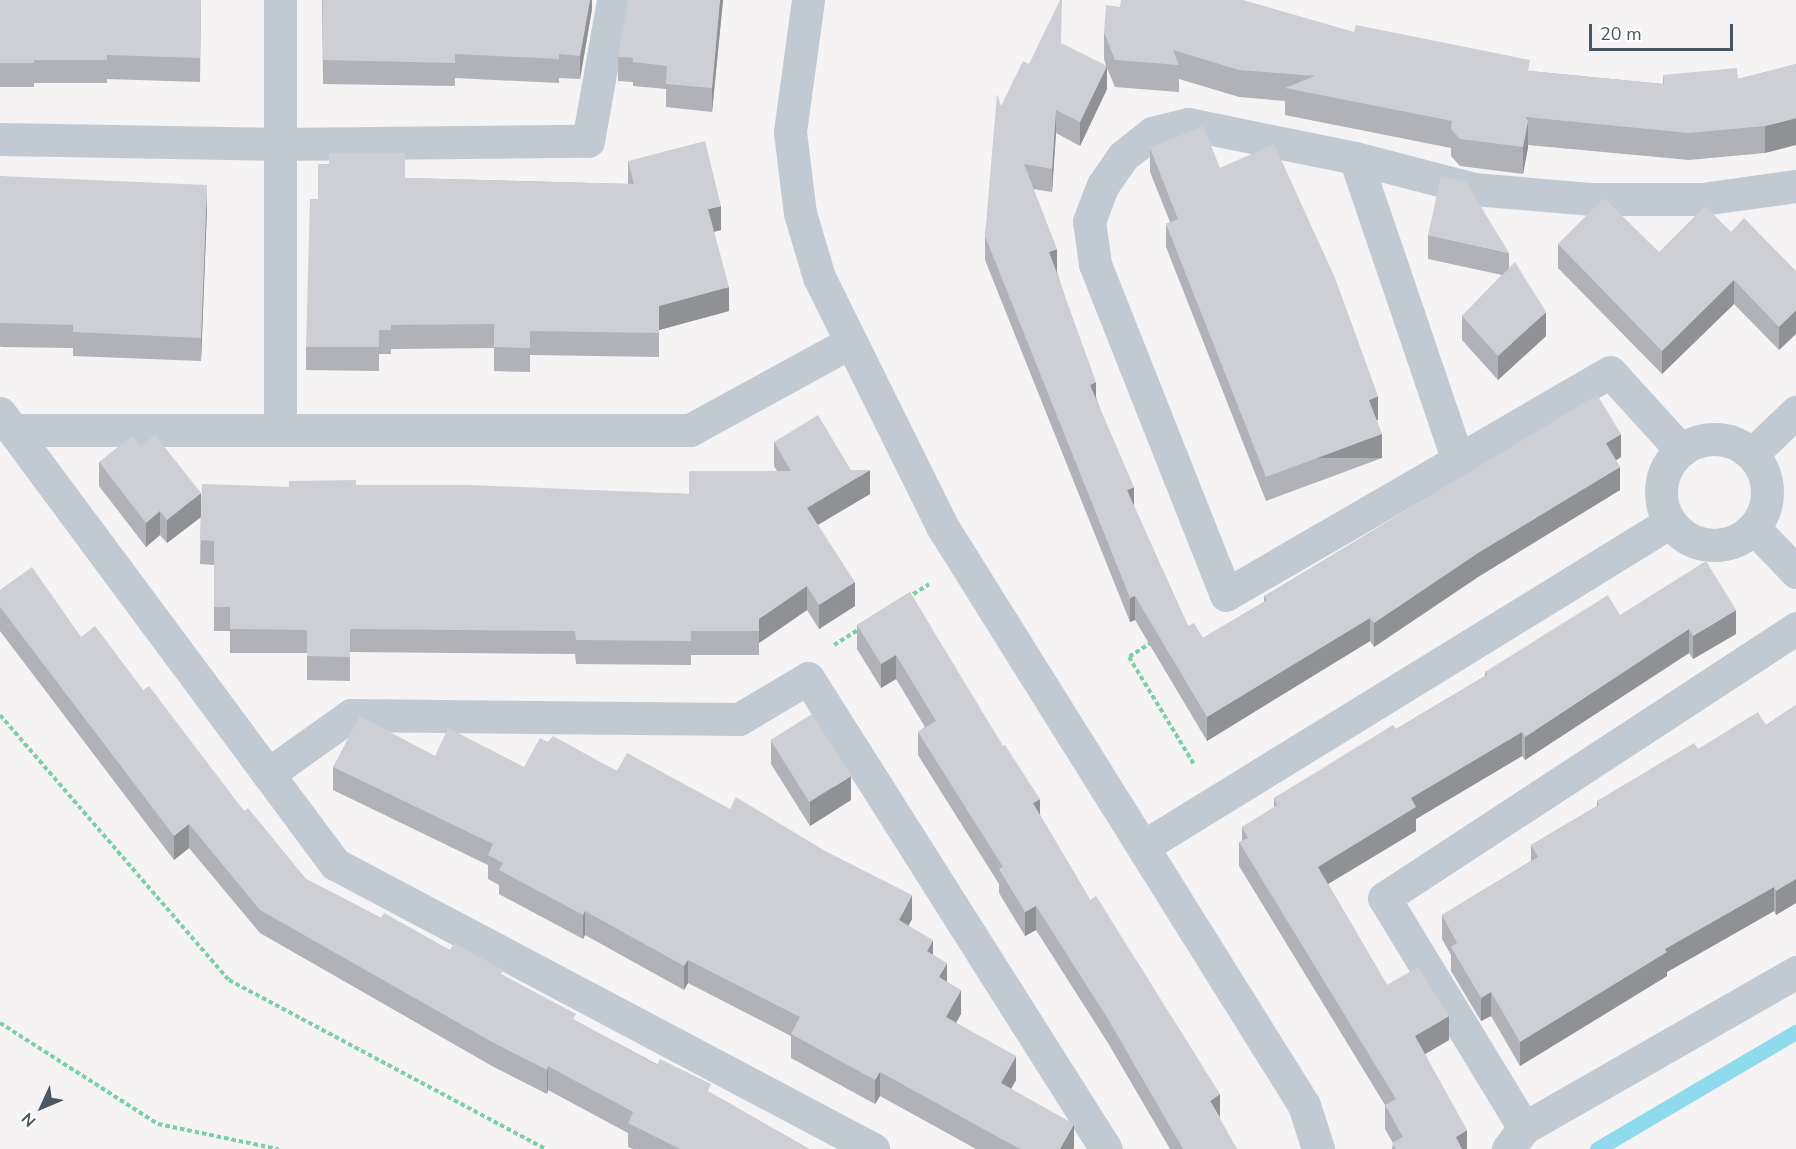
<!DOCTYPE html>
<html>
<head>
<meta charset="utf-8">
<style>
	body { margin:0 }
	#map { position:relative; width:1796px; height:1149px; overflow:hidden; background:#f5f3f3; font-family:"Nunito Sans",sans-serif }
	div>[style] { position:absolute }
	.stream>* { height:15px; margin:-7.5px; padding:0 7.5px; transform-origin:7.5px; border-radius:7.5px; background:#90daee }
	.path>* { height:4px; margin-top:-2px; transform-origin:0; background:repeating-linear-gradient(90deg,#7ad0a6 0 4.5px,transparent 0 7.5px) }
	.minor>* { height:33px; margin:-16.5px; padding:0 16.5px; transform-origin:16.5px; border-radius:16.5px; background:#c1cad2 }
	.minor>.ring { margin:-16.5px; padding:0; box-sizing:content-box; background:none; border:33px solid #c1cad2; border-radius:50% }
	.wall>* { inset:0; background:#b0b2b7 }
	.shaded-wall>* { inset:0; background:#909195; transform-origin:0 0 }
	.building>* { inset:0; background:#cdcfd5; transform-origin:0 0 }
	span { translate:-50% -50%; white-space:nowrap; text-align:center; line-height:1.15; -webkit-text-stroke:4.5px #fff; paint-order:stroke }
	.north { position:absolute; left:12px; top:1077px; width:60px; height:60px; -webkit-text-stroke:4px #fff; paint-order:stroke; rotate:226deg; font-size:16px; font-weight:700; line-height:24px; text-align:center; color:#4a5661 }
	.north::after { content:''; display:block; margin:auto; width:21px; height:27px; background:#4a5661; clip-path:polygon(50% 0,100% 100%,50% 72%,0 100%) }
	.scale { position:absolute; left:1589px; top:24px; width:144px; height:27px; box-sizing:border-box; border:3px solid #4a5661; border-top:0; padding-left:8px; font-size:18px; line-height:21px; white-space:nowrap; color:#4a5661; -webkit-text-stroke:4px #fff; paint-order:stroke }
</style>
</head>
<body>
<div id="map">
	<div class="stream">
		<div style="left:1597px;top:1149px;width:231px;rotate:-30.5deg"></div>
	</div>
	<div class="path">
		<div style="left:907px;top:598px;width:26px;rotate:-32deg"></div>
		<div style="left:1152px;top:642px;width:27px;rotate:147deg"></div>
		<div style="left:1129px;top:657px;width:127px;rotate:58.8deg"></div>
		<div style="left:834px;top:645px;width:32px;rotate:-32deg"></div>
		<div style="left:0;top:715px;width:350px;rotate:49.2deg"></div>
		<div style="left:229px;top:980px;width:358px;rotate:28.1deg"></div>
		<div style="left:0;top:1023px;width:188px;rotate:32.6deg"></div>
		<div style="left:158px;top:1124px;width:123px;rotate:11.8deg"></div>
	</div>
	<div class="minor">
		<div style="left:280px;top:0;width:430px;rotate:90deg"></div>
		<div style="left:808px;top:0;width:133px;rotate:97.8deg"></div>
		<div style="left:790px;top:132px;width:82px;rotate:83deg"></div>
		<div style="left:800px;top:213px;width:67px;rotate:73.5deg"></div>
		<div style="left:819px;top:277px;width:278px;rotate:63.7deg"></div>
		<div style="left:942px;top:526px;width:683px;rotate:57.99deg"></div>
		<div style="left:1304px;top:1105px;width:46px;rotate:72.3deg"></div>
		<div style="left:0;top:139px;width:280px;rotate:1deg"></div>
		<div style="left:280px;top:144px;width:308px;rotate:-0.6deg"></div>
		<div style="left:588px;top:141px;width:143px;rotate:-79.9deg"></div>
		<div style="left:1355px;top:158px;width:320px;rotate:71.2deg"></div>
		<div style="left:0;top:413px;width:562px;rotate:53.4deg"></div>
		<div style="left:335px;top:864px;width:609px;rotate:27.91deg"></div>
		<div style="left:13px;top:430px;width:677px"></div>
		<div style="left:690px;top:430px;width:183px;rotate:-28.7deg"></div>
		<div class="ring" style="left:1661px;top:439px;width:73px;height:73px"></div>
		<div style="left:1681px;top:450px;width:105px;rotate:-132.3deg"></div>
		<div style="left:1610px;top:372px;width:444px;rotate:149.9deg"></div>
		<div style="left:1226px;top:595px;width:356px;rotate:-111.6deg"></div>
		<div style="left:1095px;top:264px;width:43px;rotate:-97.9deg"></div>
		<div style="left:1089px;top:221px;width:39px;rotate:-69deg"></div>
		<div style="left:1103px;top:185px;width:35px;rotate:-55deg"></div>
		<div style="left:1123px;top:156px;width:37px;rotate:-38deg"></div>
		<div style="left:1152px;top:133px;width:37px;rotate:-14deg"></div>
		<div style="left:1188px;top:124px;width:170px;rotate:11.5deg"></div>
		<div style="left:1355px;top:158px;width:123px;rotate:14.6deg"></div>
		<div style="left:1474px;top:189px;width:116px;rotate:4.9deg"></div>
		<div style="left:1590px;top:199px;width:112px"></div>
		<div style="left:1702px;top:199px;width:95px;rotate:-7.9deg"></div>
		<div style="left:1752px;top:454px;width:61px;rotate:-43.7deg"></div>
		<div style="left:1754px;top:528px;width:61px;rotate:46.3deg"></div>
		<div style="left:268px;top:774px;width:102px;rotate:-35.4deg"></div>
		<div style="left:351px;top:715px;width:388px;rotate:0.6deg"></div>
		<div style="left:739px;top:719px;width:80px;rotate:-30.7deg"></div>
		<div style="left:808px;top:678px;width:557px;rotate:57.68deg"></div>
		<div style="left:1144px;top:846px;width:618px;rotate:-31.63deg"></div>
		<div style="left:1524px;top:1128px;width:269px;rotate:-121.3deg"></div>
		<div style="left:1384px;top:898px;width:493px;rotate:-33.2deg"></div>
		<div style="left:1508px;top:1149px;width:26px;rotate:-53deg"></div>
		<div style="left:1524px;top:1128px;width:314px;rotate:-29.8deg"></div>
	</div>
	<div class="wall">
		<div style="clip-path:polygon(0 0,201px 0,200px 82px,107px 79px,107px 83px,34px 83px,34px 87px,0 87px)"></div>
		<div style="clip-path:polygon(322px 0,592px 0,592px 9px,580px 79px,559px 78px,559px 83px,455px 78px,455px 86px,323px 84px)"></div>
		<div style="clip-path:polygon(723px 0,712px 112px,666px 107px,666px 89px,633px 86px,633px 82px,618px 81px,618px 57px)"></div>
		<div style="clip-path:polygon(1104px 32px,1354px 32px,1530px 71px,1663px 84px,1663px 75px,1738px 79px,1796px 64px,1765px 153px,1689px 160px,1528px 145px,1523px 174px,1460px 166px,1451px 156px,1451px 148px,1285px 115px,1285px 101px,1239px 97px,1179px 79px,1179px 92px,1115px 87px,1107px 68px,1107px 89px,1080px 146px,1056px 133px,1052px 192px,1033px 189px,1057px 272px,1096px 397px,1134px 507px,1188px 626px,1203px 638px,1264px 602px,1264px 596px,1621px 457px,1616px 460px,1620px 490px,1478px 577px,1374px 647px,1370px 641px,1207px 741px,1135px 620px,1130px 622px,985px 260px,985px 236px,1001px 106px,1029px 64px,1106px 65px,1104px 59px)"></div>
		<div style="clip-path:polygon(1150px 148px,1220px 168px,1378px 420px,1377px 420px,1382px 458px,1266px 501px,1166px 247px,1166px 224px,1170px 222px,1150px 172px)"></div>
		<div style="clip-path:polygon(628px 161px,721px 230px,714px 232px,729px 311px,659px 330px,659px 357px,530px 355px,530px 372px,494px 371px,494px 348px,391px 349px,391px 354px,379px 354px,379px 371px,306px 370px,306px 347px,405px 178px,628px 184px)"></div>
		<div style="clip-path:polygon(0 176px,207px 209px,201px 361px,73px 356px,73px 348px,1px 347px,0 346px)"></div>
		<div style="clip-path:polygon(1731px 232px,1796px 271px,1779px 350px,1734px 304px,1662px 374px,1558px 268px,1558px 244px,1659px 252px)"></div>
		<div style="clip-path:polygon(1428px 235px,1509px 253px,1509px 268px,1546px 336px,1498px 380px,1462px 340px,1462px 316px,1502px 275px,1428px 259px)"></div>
		<div style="clip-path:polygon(774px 442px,851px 470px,870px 494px,818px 525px,855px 606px,819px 629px,807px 610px,759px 643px,759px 655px,691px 655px,691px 665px,576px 664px,575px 654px,350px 652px,350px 681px,307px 680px,307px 653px,230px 653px,230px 631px,214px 631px,214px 565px,200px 564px,201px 517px,167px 543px,160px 535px,146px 547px,99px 486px,99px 462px,140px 447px,201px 510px,289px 487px,356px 485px,689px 494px,777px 471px,774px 466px)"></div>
		<div style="clip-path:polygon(0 590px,81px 637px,143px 690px,244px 811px,306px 879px,381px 918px,450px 950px,503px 976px,576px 1021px,711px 1093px,809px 1149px,633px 1149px,628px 1147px,628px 1133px,548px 1090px,547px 1094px,492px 1066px,260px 933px,189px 848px,174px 860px,0 631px)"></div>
		<div style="clip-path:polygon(910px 592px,1040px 815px,1237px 1149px,1170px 1149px,1108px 1043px,1036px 930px,1025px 936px,999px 893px,999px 884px,918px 755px,918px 732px,925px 727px,896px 679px,881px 688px,857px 649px,857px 625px)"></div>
		<div style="clip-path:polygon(1620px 615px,1736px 634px,1693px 659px,1689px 653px,1525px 760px,1522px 756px,1416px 819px,1416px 831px,1328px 884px,1387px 985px,1449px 1040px,1425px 1054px,1467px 1149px,1392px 1149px,1393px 1143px,1385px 1129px,1385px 1105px,1239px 866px,1239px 842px,1242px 841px,1242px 827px,1274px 808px,1274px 798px,1396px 729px,1485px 676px,1485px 672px)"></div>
		<div style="clip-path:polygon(1796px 705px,1796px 903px,1776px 915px,1774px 911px,1667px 972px,1667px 976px,1520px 1066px,1491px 1016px,1481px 1021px,1451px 971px,1451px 955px,1442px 939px,1442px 915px,1531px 861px,1531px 845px,1597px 806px,1597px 801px,1698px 749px,1766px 725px)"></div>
		<div style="clip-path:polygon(771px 740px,851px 800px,810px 826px,771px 764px)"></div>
		<div style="clip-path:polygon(548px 742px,617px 771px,912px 919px,908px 925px,933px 955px,947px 982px,961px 1014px,956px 1022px,1016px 1080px,1011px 1089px,1074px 1148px,1073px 1149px,976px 1149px,880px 1096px,875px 1104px,791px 1058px,791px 1036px,688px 983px,684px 990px,585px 935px,583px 939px,499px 894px,499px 885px,488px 879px,488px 865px,333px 790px,333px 767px,435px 756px,524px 767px)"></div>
	</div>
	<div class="shaded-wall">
		<div style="clip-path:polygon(590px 0,592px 0,592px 9px,580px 79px,580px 56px)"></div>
		<div style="clip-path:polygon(720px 0,723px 0,712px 112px,712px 88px)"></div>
		<div style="clip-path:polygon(1107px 66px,1107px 89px,1080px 146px,1080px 122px)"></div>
		<div style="clip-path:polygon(1056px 110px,1056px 133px,1052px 192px,1052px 169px)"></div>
		<div style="clip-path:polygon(1796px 118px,1796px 145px,1765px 153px,1765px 126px)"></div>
		<div style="clip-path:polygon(1528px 121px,1528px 148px,1523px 174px,1523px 147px)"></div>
		<div style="clip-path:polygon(207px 185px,207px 209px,201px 361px,201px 338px)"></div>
		<div style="clip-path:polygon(721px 206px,721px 230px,708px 233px,708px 209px)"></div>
		<div style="clip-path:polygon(1057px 249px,1057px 273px,1049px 252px)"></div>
		<div style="clip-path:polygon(1734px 280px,1734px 304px,1662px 374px,1662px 351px)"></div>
		<div style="clip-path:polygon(729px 287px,729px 311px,659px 330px,659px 357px,659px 306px)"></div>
		<div style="clip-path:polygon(1796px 310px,1796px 334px,1779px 350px,1779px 327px)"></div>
		<div style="clip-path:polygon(1546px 312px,1546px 336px,1498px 380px,1498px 356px)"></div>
		<div style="clip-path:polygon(1096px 382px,1096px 406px,1090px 385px)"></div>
		<div style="clip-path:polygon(1378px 396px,1378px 420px,1369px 423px,1369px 400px)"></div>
		<div style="left:1382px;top:434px;width:24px;height:124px;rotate:90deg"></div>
		<div style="clip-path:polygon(1621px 434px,1621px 457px,1606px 467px,1606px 443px)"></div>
		<div style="clip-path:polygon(1620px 467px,1620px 490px,1478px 577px,1374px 647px,1374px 623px,1478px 553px)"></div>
		<div style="clip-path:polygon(870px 470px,870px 494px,807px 531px,807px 508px)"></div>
		<div style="clip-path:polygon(1134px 487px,1134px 511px,1127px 490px)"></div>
		<div style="clip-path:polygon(201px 493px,201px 517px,167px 543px,167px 520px)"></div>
		<div style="clip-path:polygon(160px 511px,160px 535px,146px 547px,146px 523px)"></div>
		<div style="clip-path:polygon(855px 582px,855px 606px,819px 629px,819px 605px)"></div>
		<div style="clip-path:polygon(807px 586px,807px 610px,759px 643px,759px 619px)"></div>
		<div style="clip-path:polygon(1135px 596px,1135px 620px,1130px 622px,1130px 598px)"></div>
		<div style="clip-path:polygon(1736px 610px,1736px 634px,1693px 659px,1693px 636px)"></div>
		<div style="clip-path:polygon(1370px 618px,1370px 641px,1207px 741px,1207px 717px)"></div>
		<div style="clip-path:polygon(1689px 629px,1689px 653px,1525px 760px,1525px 737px)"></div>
		<div style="clip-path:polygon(896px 655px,896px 679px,881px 688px,881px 664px)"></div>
		<div style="clip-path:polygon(1522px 732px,1522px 756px,1416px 819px,1416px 831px,1318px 890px,1318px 867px,1411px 798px)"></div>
		<div style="clip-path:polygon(851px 776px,851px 800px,810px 826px,810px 802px)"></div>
		<div style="clip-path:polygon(1040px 799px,1040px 823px,1033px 803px)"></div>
		<div style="clip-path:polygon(189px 824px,189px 848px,174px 860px,174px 836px)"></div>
		<div style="clip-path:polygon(1796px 879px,1796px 903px,1776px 915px,1776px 891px)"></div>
		<div style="clip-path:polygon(1774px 887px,1774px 911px,1667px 972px,1667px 976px,1520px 1066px,1520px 1042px,1665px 949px)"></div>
		<div style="clip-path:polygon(912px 895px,912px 919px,899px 944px,899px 920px)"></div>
		<div style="clip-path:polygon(1036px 906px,1036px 930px,1025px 936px,1025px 912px)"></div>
		<div style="clip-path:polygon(585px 911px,585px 935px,583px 939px,583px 915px)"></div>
		<div style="clip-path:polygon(933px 940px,933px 964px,927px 951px)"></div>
		<div style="clip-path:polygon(688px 960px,688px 983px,684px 990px,684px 966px)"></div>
		<div style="clip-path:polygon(947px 963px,947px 986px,939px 977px)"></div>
		<div style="clip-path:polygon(961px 990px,961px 1014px,946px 1041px,946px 1017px)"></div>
		<div style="clip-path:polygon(1491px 992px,1491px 1016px,1481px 1021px,1481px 998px)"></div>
		<div style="clip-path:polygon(1449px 1016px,1449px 1040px,1415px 1060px,1415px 1036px)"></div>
		<div style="clip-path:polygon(1016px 1056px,1016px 1080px,1001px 1107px,1001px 1083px)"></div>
		<div style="clip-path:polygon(548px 1066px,548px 1090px,547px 1094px,547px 1070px)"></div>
		<div style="clip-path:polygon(880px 1072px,880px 1096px,875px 1104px,875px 1080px)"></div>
		<div style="clip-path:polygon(1220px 1094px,1220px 1118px,1210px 1101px)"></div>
		<div style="clip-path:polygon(1074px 1124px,1074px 1148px,1073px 1149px,1060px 1149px)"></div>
		<div style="clip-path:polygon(1467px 1130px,1467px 1149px,1456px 1149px,1456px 1137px)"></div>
	</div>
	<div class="building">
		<div style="clip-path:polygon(0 0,201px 0,200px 58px,107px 55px,107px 60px,34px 60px,34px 63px,0 63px)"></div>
		<div style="clip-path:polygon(323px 0,590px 0,580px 56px,559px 54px,559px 59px,455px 54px,455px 63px,323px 60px)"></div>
		<div style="clip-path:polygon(628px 0,720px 0,712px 88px,666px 84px,667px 66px,633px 62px,633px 58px,618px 57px)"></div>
		<div style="clip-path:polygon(1060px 0,1062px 0,1061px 43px,1107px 66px,1080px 122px,1056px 110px,1052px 169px,1024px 164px,1057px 249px,1049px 252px,1096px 382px,1090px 385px,1134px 487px,1127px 490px,1188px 626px,1194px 623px,1203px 638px,1267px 600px,1264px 596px,1597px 395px,1621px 434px,1606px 443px,1620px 467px,1478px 553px,1374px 623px,1370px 618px,1207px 717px,1135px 596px,1130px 598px,985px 236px,997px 94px,1001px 106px,1023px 61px,1029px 64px)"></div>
		<div style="clip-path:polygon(1121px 0,1243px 0,1354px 32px,1356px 25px,1530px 60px,1528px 71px,1664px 84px,1663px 75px,1737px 68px,1738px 79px,1796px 64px,1796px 118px,1765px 126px,1689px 133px,1525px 117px,1528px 121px,1523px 147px,1460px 139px,1451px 129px,1452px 121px,1285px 88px,1315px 76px,1239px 70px,1173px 50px,1179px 65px,1115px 60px,1104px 32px,1106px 5px,1120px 7px)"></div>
		<div style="clip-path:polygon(1203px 126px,1220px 168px,1274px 144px,1335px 278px,1378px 396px,1369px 400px,1382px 434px,1266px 477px,1166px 224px,1178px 219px,1150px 148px)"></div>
		<div style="clip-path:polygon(705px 141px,721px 206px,708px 209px,729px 287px,659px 306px,659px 333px,530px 331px,530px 348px,494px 347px,494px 324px,391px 325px,391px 330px,379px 330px,379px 347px,306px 347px,310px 199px,318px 199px,318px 164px,329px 164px,329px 153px,405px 153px,405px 178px,634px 184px,628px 161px)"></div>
		<div style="clip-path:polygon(0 176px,207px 185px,201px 338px,73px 332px,73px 325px,1px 323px,0 322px)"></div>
		<div style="clip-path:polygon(1441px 176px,1466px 182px,1509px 253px,1428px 235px)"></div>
		<div style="clip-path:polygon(1604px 198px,1659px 252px,1705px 206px,1731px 232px,1744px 218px,1796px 271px,1796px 310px,1779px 327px,1734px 280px,1662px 351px,1558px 244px)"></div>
		<div style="clip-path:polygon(1515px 262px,1546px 312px,1498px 356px,1462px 316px)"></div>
		<div style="clip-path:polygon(818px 415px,851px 470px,870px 470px,807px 508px,855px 582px,819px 605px,807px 586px,759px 619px,759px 631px,691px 631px,691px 641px,576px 640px,575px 631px,350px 629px,350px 657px,307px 656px,307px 630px,230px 629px,230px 607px,214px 607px,214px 541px,200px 540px,202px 484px,289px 487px,289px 481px,356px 480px,356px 485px,470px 485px,689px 494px,689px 471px,791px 471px,774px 442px)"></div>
		<div style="clip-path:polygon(155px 435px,201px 493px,167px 520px,160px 511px,146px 523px,99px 462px,132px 436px,140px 447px)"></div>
		<div style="clip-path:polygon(1706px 561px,1736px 610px,1693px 636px,1689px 629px,1525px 737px,1522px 732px,1411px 798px,1416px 807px,1318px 867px,1387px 985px,1418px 967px,1449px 1016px,1415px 1036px,1467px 1130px,1456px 1137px,1462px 1149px,1396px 1149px,1392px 1143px,1403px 1137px,1385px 1105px,1396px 1099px,1239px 842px,1248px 838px,1242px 827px,1277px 805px,1274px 798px,1393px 725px,1396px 729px,1487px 675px,1485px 672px,1608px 595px,1620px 615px)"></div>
		<div style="clip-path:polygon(32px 567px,81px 637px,95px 626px,143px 690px,149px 686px,244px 811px,248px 808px,306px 879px,381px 918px,384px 913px,450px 950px,454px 943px,503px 970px,501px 974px,576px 1014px,573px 1019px,657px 1065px,660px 1059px,711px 1084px,708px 1091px,809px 1149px,680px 1149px,628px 1123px,633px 1112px,548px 1066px,547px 1070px,492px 1042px,260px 910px,189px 824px,174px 836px,0 607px,0 590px)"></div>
		<div style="clip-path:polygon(910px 592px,1003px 746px,1005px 745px,1040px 799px,1033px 803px,1090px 900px,1096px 896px,1220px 1094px,1210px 1101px,1237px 1149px,1183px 1149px,1108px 1019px,1036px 906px,1025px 912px,999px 869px,1003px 867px,918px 732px,936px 721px,896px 655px,881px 664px,857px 625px)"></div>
		<div style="clip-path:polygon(1796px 705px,1796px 879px,1776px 891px,1774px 887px,1665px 949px,1667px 952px,1520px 1042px,1491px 992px,1481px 998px,1451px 947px,1457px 943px,1442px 915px,1538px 857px,1531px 845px,1599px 805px,1597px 801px,1694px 743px,1698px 749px,1758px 712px,1766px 725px)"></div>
		<div style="left:812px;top:714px;width:73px;height:49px;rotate:58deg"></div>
		<div style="clip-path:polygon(360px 716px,435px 756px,448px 728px,524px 767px,540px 738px,548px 742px,553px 736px,617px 771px,627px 753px,730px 809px,736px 797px,825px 851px,912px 895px,899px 920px,933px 940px,927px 951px,947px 963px,939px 977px,961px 990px,946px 1017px,1016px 1056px,1001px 1083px,1074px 1124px,1060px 1149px,1020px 1149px,880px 1072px,875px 1080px,791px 1034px,800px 1017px,688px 960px,684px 966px,585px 911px,583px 915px,499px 870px,503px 863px,488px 855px,493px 844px,333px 767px)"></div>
	</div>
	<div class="north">N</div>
	<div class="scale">20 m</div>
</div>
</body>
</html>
